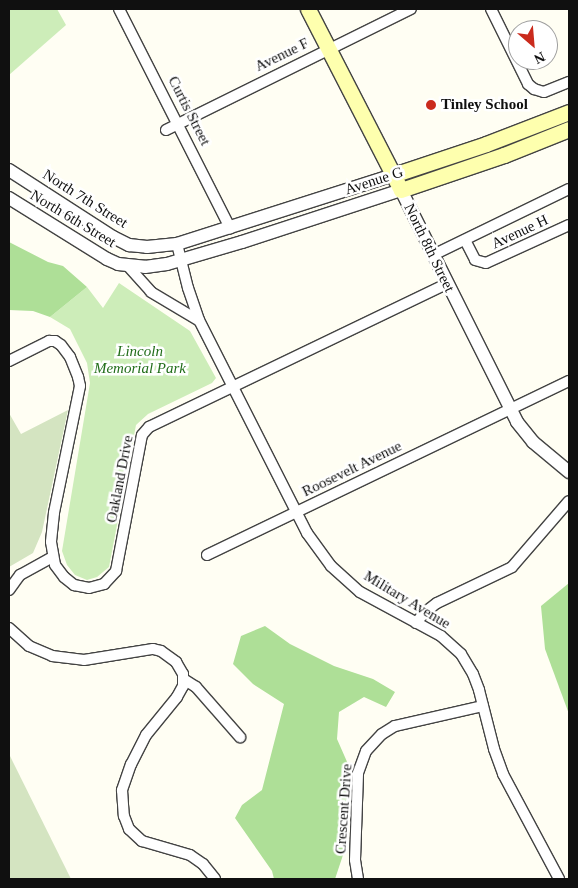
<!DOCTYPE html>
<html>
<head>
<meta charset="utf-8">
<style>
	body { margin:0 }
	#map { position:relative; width:578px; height:888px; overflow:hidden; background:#fffef3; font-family:Georgia,serif }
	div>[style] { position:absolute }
	.green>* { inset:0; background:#cdedb9 }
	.forest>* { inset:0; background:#aedf97 }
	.cemetery>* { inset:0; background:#d4e4c1 }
	.roads { filter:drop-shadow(1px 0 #434343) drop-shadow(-1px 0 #434343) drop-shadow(0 1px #434343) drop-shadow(0 -1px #434343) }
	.minor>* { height:10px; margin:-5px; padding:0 5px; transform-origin:5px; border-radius:5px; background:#fff }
	.tertiary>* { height:12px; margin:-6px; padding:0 6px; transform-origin:6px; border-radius:6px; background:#fff }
	.secondary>* { height:15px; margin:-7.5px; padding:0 7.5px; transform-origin:7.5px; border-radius:7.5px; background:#feffae }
	.dots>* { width:14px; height:14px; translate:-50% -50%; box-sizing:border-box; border:2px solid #fff; border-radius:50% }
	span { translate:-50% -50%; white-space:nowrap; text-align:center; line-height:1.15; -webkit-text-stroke:5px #fff; paint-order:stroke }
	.street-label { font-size:15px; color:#101010 }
	.poi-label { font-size:15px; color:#101010; font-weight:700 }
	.left { translate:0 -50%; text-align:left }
	.park-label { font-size:15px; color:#216d1a; font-style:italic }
	.frame { position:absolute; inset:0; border:10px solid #101010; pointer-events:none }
	.north { position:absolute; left:508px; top:20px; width:50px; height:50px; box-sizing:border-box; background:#fff; border:1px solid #9f9f9f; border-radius:50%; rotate:153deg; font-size:14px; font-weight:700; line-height:20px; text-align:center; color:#101010 }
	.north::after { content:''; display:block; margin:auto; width:18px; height:22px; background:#ca2b1d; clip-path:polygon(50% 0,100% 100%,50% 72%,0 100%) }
</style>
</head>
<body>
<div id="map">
	<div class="green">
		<div style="clip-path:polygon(9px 9px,57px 9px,66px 25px,9px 75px)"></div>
		<div style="clip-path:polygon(119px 283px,190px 331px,216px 378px,212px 383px,148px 414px,136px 425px,109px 567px,97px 577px,87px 580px,75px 575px,67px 565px,62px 551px,90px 383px,87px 363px,70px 329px,50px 317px,87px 287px,103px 308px)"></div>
	</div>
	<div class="forest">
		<div style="clip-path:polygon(9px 242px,48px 262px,63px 266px,87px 287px,50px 317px,33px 311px,9px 310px)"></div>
		<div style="clip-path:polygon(569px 583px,569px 714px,545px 649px,541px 606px)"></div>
		<div style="clip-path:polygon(265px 626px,290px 644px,334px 666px,373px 679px,395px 692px,386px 707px,364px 697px,339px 712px,337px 739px,348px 764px,346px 846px,335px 879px,274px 879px,272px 871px,235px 818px,242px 805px,262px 790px,284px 704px,253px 684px,233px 664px,241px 636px)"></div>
	</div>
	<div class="cemetery">
		<div style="clip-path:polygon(68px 410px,42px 532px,33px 553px,9px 567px,9px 413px,21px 434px)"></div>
		<div style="clip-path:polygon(9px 754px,71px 879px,9px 879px)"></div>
	</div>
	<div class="roads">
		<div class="minor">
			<div style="left:119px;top:9px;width:246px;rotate:63.1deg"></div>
			<div style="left:491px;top:9px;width:84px;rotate:63.7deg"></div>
			<div style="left:528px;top:84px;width:8px;rotate:40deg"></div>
			<div style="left:534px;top:89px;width:10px;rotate:17deg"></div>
			<div style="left:544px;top:92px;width:27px;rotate:-22deg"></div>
			<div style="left:166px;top:130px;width:273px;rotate:-26.3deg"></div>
			<div style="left:465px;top:240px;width:22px;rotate:63deg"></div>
			<div style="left:475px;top:260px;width:11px;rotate:15deg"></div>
			<div style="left:486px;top:263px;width:91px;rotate:-24.6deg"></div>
			<div style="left:177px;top:244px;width:45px;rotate:76deg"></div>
			<div style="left:188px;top:288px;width:34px;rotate:71deg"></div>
			<div style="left:199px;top:320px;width:239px;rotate:63.1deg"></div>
			<div style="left:307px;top:533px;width:41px;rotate:54deg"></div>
			<div style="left:331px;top:566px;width:39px;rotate:42deg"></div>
			<div style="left:360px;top:592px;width:92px;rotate:28.5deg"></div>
			<div style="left:441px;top:636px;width:27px;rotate:42deg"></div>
			<div style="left:461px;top:654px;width:23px;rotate:59deg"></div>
			<div style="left:473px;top:674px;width:17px;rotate:69deg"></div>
			<div style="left:479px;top:690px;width:61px;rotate:75.7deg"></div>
			<div style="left:494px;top:749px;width:27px;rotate:70deg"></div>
			<div style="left:503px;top:774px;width:119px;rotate:61.9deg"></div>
			<div style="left:433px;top:255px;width:151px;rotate:-25.9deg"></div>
			<div style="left:127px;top:265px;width:36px;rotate:48deg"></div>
			<div style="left:151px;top:292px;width:55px;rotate:30.8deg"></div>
			<div style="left:9px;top:361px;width:45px;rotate:-26.6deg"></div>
			<div style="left:49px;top:341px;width:6px"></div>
			<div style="left:55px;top:341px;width:7px;rotate:34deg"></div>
			<div style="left:61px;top:345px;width:15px;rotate:53deg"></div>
			<div style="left:70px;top:357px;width:22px;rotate:68deg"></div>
			<div style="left:78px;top:377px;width:9px;rotate:77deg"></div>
			<div style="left:80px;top:386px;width:130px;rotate:101.6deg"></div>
			<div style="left:54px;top:513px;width:29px;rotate:96deg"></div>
			<div style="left:51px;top:542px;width:23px;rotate:80deg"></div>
			<div style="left:55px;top:565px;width:15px;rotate:53deg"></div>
			<div style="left:64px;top:577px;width:13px;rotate:39deg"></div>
			<div style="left:74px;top:585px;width:15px;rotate:11deg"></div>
			<div style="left:89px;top:588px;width:16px;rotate:-15deg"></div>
			<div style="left:104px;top:584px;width:18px;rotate:-47deg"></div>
			<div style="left:116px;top:571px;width:138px;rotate:-79.2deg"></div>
			<div style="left:142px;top:435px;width:11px;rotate:-49deg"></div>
			<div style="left:149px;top:427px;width:330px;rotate:-25.7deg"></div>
			<div style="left:207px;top:555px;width:402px;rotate:-25.7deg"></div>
			<div style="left:9px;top:590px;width:19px;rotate:-54deg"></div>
			<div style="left:20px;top:575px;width:37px;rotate:-29deg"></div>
			<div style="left:416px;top:623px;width:13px;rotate:-51deg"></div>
			<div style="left:424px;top:613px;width:16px;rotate:-38deg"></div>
			<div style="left:437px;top:603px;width:83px;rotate:-25.6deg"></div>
			<div style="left:512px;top:567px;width:87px;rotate:-49.2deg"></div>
			<div style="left:9px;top:628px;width:27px;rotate:42deg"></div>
			<div style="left:29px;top:646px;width:25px;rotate:23deg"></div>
			<div style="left:52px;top:656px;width:32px;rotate:7deg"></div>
			<div style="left:84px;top:660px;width:70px;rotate:-9.1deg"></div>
			<div style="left:153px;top:649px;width:8px;rotate:14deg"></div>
			<div style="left:161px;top:651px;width:19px;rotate:36deg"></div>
			<div style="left:176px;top:662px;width:14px;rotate:60deg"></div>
			<div style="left:183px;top:674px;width:12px;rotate:90deg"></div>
			<div style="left:183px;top:686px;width:13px;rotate:119deg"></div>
			<div style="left:177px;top:697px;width:49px;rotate:129.2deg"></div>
			<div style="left:146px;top:735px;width:33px;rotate:117deg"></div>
			<div style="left:131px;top:764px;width:28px;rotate:109deg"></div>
			<div style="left:122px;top:790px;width:26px;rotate:86deg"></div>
			<div style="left:124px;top:816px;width:14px;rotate:69deg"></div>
			<div style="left:129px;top:829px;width:18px;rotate:43deg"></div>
			<div style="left:142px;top:841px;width:50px;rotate:16.3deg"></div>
			<div style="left:190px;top:855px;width:16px;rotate:35deg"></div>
			<div style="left:203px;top:864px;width:19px;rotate:51deg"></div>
			<div style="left:185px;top:680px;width:13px;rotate:32deg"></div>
			<div style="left:196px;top:687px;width:67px;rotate:48.7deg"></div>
			<div style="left:358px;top:879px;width:19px;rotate:-99deg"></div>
			<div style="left:355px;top:860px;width:87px;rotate:-88deg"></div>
			<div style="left:358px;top:773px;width:23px;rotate:-70deg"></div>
			<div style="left:366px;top:751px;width:23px;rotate:-47deg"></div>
			<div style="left:382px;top:734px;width:15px;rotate:-32deg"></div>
			<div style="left:395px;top:726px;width:90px;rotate:-12.8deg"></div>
		</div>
		<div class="tertiary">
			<div style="left:9px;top:170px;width:124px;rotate:32.8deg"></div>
			<div style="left:113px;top:237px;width:18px;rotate:27deg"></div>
			<div style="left:129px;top:245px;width:18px;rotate:6deg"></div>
			<div style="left:147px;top:247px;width:30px;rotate:-6deg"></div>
			<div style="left:177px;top:244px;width:227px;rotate:-17.7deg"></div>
			<div style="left:9px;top:198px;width:115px;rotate:31.9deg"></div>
			<div style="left:107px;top:259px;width:12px;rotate:24deg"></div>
			<div style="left:118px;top:264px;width:27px;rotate:6deg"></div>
			<div style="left:145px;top:267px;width:22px;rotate:-8deg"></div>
			<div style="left:167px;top:264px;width:78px;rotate:-16.3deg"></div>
			<div style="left:242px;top:242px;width:167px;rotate:-18.1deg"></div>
			<div style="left:401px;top:190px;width:259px;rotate:63.4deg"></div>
			<div style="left:517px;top:422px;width:26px;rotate:51deg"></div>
			<div style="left:533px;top:442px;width:47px;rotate:39.8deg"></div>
		</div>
		<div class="secondary">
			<div style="left:308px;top:9px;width:203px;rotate:62.8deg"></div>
			<div style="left:401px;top:190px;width:109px;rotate:-18.8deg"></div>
			<div style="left:504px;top:155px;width:70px;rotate:-21.8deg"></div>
			<div style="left:393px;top:175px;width:98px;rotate:-18.4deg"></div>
			<div style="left:486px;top:144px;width:89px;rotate:-21.1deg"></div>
		</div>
	</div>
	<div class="dots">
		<div style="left:431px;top:105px;background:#ca2b1d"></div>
	</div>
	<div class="street-label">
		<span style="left:282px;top:55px;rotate:-26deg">Avenue F</span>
		<span style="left:189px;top:111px;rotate:63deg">Curtis Street</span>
		<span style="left:374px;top:181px;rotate:-18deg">Avenue G</span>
		<span style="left:85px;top:199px;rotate:32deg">North 7th Street</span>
		<span style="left:73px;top:219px;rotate:31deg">North 6th Street</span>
		<span style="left:520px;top:232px;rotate:-25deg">Avenue H</span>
		<span style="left:429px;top:248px;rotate:64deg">North 8th Street</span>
		<span style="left:352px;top:469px;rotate:-26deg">Roosevelt Avenue</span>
		<span style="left:120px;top:479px;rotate:-79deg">Oakland Drive</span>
		<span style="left:407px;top:600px;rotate:31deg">Military Avenue</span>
		<span style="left:344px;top:809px;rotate:-86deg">Crescent Drive</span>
	</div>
	<div class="poi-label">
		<span class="left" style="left:441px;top:105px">Tinley School</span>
	</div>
	<div class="park-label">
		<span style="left:140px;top:360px">Lincoln<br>Memorial Park</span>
	</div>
	<div class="frame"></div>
	<div class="north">N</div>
</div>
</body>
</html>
